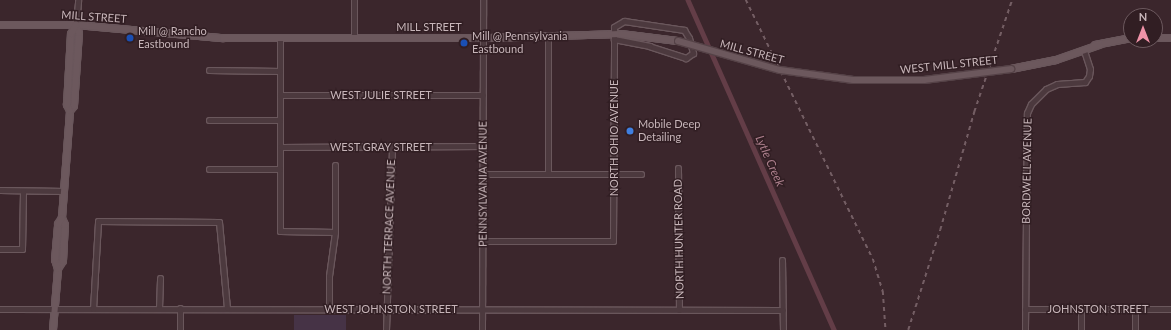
<!DOCTYPE html>
<html>
<head>
<meta charset="utf-8">
<style>
	body { margin:0 }
	#map { position:relative; width:1171px; height:330px; overflow:hidden; background:#3b262c; font-family:Lato,sans-serif }
	div>[style] { position:absolute }
	.green>* { inset:0; background:#463346; transform-origin:0 0 }
	.canal>* { height:4.5px; margin:-2.25px; padding:0 2.25px; transform-origin:2.25px; border-radius:2.25px; background:#633d47 }
	.roads { filter:drop-shadow(1px 0 #6a575c) drop-shadow(-1px 0 #6a575c) drop-shadow(0 1px #6a575c) drop-shadow(0 -1px #6a575c) }
	.minor>* { height:5px; margin:-2.5px; padding:0 2.5px; transform-origin:2.5px; border-radius:2.5px; background:#4c393e }
	.major>* { height:6px; margin:-3px; padding:0 3px; transform-origin:3px; border-radius:3px; background:#6c585d }
	.rail>* { height:1.5px; margin-top:-0.75px; transform-origin:0; background:repeating-linear-gradient(90deg,#745e64 0 4px,transparent 0 8px) }
	.bridges { filter:drop-shadow(1px 0 #554247) drop-shadow(-1px 0 #554247) drop-shadow(0 1px #554247) drop-shadow(0 -1px #554247) }
	.major-bridge>* { height:6px; margin:-3px; padding:0 3px; transform-origin:3px; border-radius:3px; background:#6c585d }
	.dots>* { width:11px; height:11px; translate:-50% -50%; box-sizing:border-box; border:2px solid #311e23; border-radius:50% }
	span { translate:-50% -50%; white-space:nowrap; text-align:center; line-height:1.15; -webkit-text-stroke:3px #311e23; paint-order:stroke }
	.street-label { font-size:11px; color:#c7b5b9 }
	.poi-label { font-size:11px; color:#c7b5b9 }
	.left { translate:0 -50%; text-align:left }
	.water-label { font-size:12px; color:#ac7f8c; font-style:italic }
	.north { position:absolute; left:1123px; top:8px; width:40px; height:40px; box-sizing:border-box; background:#311e23; border:1px solid #6d5a5f; border-radius:50%; rotate:0deg; font-size:11px; font-weight:700; line-height:16px; text-align:center; color:#c7b5b9 }
	.north::after { content:''; display:block; margin:auto; width:14px; height:18px; background:#ef92a8; clip-path:polygon(50% 0,100% 100%,50% 72%,0 100%) }
</style>
</head>
<body>
<div id="map">
	<div class="green">
		<div style="left:294px;top:315px;width:52px;height:15px"></div>
	</div>
	<div class="canal">
		<div style="left:688px;top:0;width:361px;rotate:66.1deg"></div>
	</div>
	<div class="roads">
		<div class="minor">
			<div style="left:76px;top:25px;width:25px;rotate:-85deg"></div>
			<div style="left:280px;top:37px;width:194px;rotate:90deg"></div>
			<div style="left:280px;top:231px;width:55px;rotate:1deg"></div>
			<div style="left:354px;top:37px;width:37px;rotate:-90deg"></div>
			<div style="left:209px;top:70px;width:71px;rotate:0.8deg"></div>
			<div style="left:280px;top:95px;width:203px"></div>
			<div style="left:209px;top:120px;width:71px"></div>
			<div style="left:280px;top:147px;width:203px;rotate:-0.3deg"></div>
			<div style="left:678px;top:168px;width:142px;rotate:89.6deg"></div>
			<div style="left:209px;top:169px;width:71px"></div>
			<div style="left:483px;top:174px;width:158px"></div>
			<div style="left:548px;top:174px;width:137px;rotate:-90deg"></div>
			<div style="left:0;top:190px;width:64px;rotate:0.9deg"></div>
			<div style="left:483px;top:241px;width:130px"></div>
			<div style="left:613px;top:241px;width:211px;rotate:-89.7deg"></div>
			<div style="left:614px;top:30px;width:3px;rotate:-90deg"></div>
			<div style="left:614px;top:27px;width:12px;rotate:-31deg"></div>
			<div style="left:624px;top:21px;width:61px;rotate:8.5deg"></div>
			<div style="left:684px;top:30px;width:9px;rotate:58deg"></div>
			<div style="left:689px;top:38px;width:16px;rotate:75deg"></div>
			<div style="left:693px;top:53px;width:9px;rotate:144deg"></div>
			<div style="left:686px;top:58px;width:38px;rotate:-162deg"></div>
			<div style="left:650px;top:46px;width:37px;rotate:-169deg"></div>
			<div style="left:0;top:249px;width:22px"></div>
			<div style="left:22px;top:249px;width:58px;rotate:-89deg"></div>
			<div style="left:782px;top:260px;width:70px;rotate:89.2deg"></div>
			<div style="left:159px;top:308px;width:30px;rotate:-88deg"></div>
			<div style="left:329px;top:308px;width:32px;rotate:-90deg"></div>
			<div style="left:329px;top:276px;width:44px;rotate:-82.2deg"></div>
			<div style="left:335px;top:232px;width:67px;rotate:-90deg"></div>
			<div style="left:0;top:309px;width:783px;rotate:0.07deg"></div>
			<div style="left:93px;top:309px;width:88px;rotate:-86.7deg"></div>
			<div style="left:98px;top:221px;width:121px;rotate:0.5deg"></div>
			<div style="left:219px;top:222px;width:86px;rotate:84.7deg"></div>
			<div style="left:1025px;top:309px;width:146px"></div>
			<div style="left:180px;top:330px;width:22px;rotate:-90deg"></div>
			<div style="left:386px;top:330px;width:184px;rotate:-88.1deg"></div>
			<div style="left:482px;top:330px;width:330px;rotate:-89.8deg"></div>
			<div style="left:1025px;top:330px;width:217px;rotate:-89.5deg"></div>
			<div style="left:1027px;top:113px;width:10px;rotate:-66deg"></div>
			<div style="left:1031px;top:104px;width:21px;rotate:-45deg"></div>
			<div style="left:1046px;top:89px;width:12px;rotate:-24deg"></div>
			<div style="left:1057px;top:84px;width:28px;rotate:-4deg"></div>
			<div style="left:1085px;top:82px;width:7px;rotate:-56deg"></div>
			<div style="left:1089px;top:76px;width:7px;rotate:-82deg"></div>
			<div style="left:1090px;top:69px;width:19px;rotate:-108deg"></div>
			<div style="left:1081px;top:330px;width:21px;rotate:-90deg"></div>
			<div style="left:1135px;top:330px;width:21px;rotate:-90deg"></div>
		</div>
		<div class="major">
			<div style="left:0;top:25px;width:76px"></div>
			<div style="left:76px;top:25px;width:148px;rotate:5.1deg"></div>
			<div style="left:223px;top:38px;width:266px"></div>
			<div style="left:489px;top:38px;width:132px;rotate:-1.7deg"></div>
			<div style="left:621px;top:34px;width:57px;rotate:7deg"></div>
			<div style="left:1155px;top:38px;width:16px"></div>
			<div style="left:1095px;top:45px;width:37px;rotate:-11deg"></div>
			<div style="left:1011px;top:69px;width:46px;rotate:-11.3deg"></div>
			<div style="left:1056px;top:60px;width:46px;rotate:-19.2deg"></div>
			<div style="left:70px;top:111px;width:6px;rotate:-51deg"></div>
			<div style="left:74px;top:106px;width:73px;rotate:-86.1deg"></div>
			<div style="left:79px;top:33px;width:9px;rotate:-111deg"></div>
			<div style="left:58px;top:269px;width:9px;rotate:-58deg"></div>
			<div style="left:63px;top:261px;width:36px;rotate:-87deg"></div>
			<div style="left:65px;top:225px;width:8px;rotate:-113deg"></div>
			<div style="left:62px;top:218px;width:107px;rotate:-85.7deg"></div>
			<div style="left:70px;top:111px;width:7px;rotate:-117deg"></div>
			<div style="left:67px;top:105px;width:71px;rotate:-86.8deg"></div>
			<div style="left:71px;top:34px;width:10px;rotate:-61deg"></div>
			<div style="left:53px;top:330px;width:61px;rotate:-85.3deg"></div>
			<div style="left:58px;top:269px;width:9px;rotate:-108deg"></div>
			<div style="left:55px;top:260px;width:36px;rotate:-85deg"></div>
			<div style="left:58px;top:224px;width:7px;rotate:-56deg"></div>
		</div>
	</div>
	<div class="rail">
		<div style="left:746px;top:0;width:288px;rotate:63.9deg"></div>
		<div style="left:873px;top:259px;width:34px;rotate:73deg"></div>
		<div style="left:883px;top:291px;width:39px;rotate:86deg"></div>
		<div style="left:908px;top:330px;width:105px;rotate:-72.3deg"></div>
		<div style="left:940px;top:230px;width:123px;rotate:-73.9deg"></div>
		<div style="left:974px;top:112px;width:118px;rotate:-71.3deg"></div>
	</div>
	<div class="bridges">
		<div class="major-bridge">
			<div style="left:678px;top:41px;width:106px;rotate:15.9deg"></div>
			<div style="left:780px;top:70px;width:74px;rotate:7.8deg"></div>
			<div style="left:853px;top:80px;width:71px"></div>
			<div style="left:924px;top:80px;width:88px;rotate:-7.2deg"></div>
		</div>
	</div>
	<div class="dots">
		<div style="left:130px;top:38px;background:#1a4fb4"></div>
		<div style="left:464px;top:43px;background:#1a4fb4"></div>
		<div style="left:630px;top:131px;background:#3f7fe0"></div>
	</div>
	<div class="street-label">
		<span style="left:94px;top:17px;rotate:4deg">MILL STREET</span>
		<span style="left:429px;top:27px">MILL STREET</span>
		<span style="left:752px;top:52px;rotate:15deg">MILL STREET</span>
		<span style="left:949px;top:65px;rotate:-6deg">WEST MILL STREET</span>
		<span style="left:381px;top:95px">WEST JULIE STREET</span>
		<span style="left:614px;top:138px;rotate:-90deg">NORTH OHIO AVENUE</span>
		<span style="left:381px;top:147px">WEST GRAY STREET</span>
		<span style="left:1027px;top:171px;rotate:-89deg">BORDWELL AVENUE</span>
		<span style="left:483px;top:184px;rotate:-90deg">PENNSYLVANIA AVENUE</span>
		<span style="left:389px;top:227px;rotate:-88deg">NORTH TERRACE AVENUE</span>
		<span style="left:679px;top:239px;rotate:-91deg">NORTH HUNTER ROAD</span>
		<span style="left:391px;top:309px">WEST JOHNSTON STREET</span>
		<span style="left:1098px;top:309px">JOHNSTON STREET</span>
	</div>
	<div class="poi-label">
		<span class="left" style="left:138px;top:38px">Mill @ Rancho<br>Eastbound</span>
		<span class="left" style="left:472px;top:43px">Mill @ Pennsylvania<br>Eastbound</span>
		<span class="left" style="left:638px;top:131px">Mobile Deep<br>Detailing</span>
	</div>
	<div class="water-label">
		<span style="left:770px;top:161px;rotate:66deg">Lytle Creek</span>
	</div>
	<div class="north">N</div>
</div>
</body>
</html>
